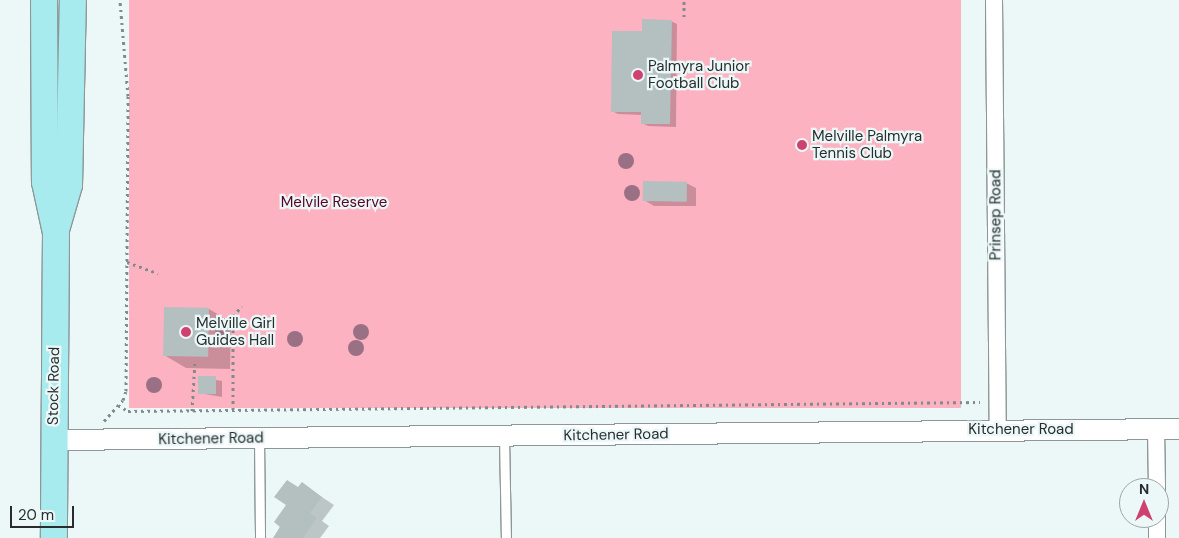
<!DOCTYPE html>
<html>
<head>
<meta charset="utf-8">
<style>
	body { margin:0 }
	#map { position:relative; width:1179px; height:538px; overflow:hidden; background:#ecf8f8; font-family:"DM Sans",sans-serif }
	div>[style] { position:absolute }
	.green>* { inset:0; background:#fdb2c2; transform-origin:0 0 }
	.shadow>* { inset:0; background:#0003 }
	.building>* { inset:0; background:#b4bfc0; transform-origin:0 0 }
	.path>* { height:3px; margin-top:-1.5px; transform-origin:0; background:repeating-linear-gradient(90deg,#828a8a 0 2.5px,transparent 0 6.5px) }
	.roads { filter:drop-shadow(1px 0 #8d9798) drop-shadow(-1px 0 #8d9798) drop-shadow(0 1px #8d9798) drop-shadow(0 -1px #8d9798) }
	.service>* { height:9px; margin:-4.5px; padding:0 4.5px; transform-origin:4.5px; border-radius:4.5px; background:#fff }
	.minor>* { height:16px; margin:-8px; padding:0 8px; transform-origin:8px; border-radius:8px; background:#fff }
	.tertiary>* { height:20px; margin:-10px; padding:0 10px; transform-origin:10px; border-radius:10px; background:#fff }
	.primary>* { height:26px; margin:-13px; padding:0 13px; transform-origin:13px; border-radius:13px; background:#a7ebef }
	.trees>* { width:16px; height:16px; margin:-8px; border-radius:50%; background:#9a7184 }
	.dots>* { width:14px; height:14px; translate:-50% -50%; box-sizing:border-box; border:2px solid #ecf8f8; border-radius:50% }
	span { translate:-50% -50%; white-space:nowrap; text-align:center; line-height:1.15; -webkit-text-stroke:4.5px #ecf8f8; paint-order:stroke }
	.poi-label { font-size:15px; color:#282c2c }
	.left { translate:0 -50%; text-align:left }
	.park-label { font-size:15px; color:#560325 }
	.street-label { font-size:15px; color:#282c2c }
	.north { position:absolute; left:1119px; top:478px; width:50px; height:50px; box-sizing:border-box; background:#ecf8f8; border:1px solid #9ea6a6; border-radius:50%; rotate:0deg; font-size:14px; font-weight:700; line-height:20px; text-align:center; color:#282c2c }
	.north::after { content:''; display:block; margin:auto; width:18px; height:22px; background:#cf416f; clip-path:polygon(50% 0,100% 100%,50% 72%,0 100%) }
	.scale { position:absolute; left:10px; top:506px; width:64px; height:22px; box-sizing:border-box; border:2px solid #282c2c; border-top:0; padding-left:6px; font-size:15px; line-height:18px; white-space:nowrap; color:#282c2c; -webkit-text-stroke:4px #ecf8f8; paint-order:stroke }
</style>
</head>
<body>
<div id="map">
	<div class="green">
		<div style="left:129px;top:0;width:832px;height:408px"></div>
	</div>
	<div class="shadow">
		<div style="clip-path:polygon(671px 21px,677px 24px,676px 127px,648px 126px,642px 123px,642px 115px,618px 114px,612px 111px,643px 32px)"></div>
		<div style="clip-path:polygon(686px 183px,696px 188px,696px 206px,654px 206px,644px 200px)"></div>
		<div style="clip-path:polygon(209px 309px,231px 322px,230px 369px,186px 368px,164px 355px)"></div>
		<div style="clip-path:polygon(199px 377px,222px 381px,222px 397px,199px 393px)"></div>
		<div style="clip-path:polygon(302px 484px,334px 505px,322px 521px,329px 526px,320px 538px,274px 538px)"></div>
	</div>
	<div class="building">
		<div style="clip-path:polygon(642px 19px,672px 20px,670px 124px,641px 124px,641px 112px,611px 112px,612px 31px,642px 31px)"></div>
		<div style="left:643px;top:181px;width:44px;height:20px;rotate:1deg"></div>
		<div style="left:164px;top:307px;width:45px;height:49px;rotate:1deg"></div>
		<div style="left:198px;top:376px;width:18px;height:18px"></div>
		<div style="clip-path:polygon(287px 480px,298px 487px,302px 482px,322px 497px,310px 513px,317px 518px,303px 538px,273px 538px,280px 527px,274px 522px,286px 505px,274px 497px)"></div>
	</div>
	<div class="path">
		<div style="left:684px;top:17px;width:17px;rotate:-90deg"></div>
		<div style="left:127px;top:262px;width:33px;rotate:20deg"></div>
		<div style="left:118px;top:405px;width:12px;rotate:31deg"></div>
		<div style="left:128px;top:411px;width:852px;rotate:-0.61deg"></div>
		<div style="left:233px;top:410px;width:94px;rotate:-90deg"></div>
		<div style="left:233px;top:316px;width:13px;rotate:-48deg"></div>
		<div style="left:192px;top:411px;width:51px;rotate:-86.6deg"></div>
		<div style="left:104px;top:421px;width:28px;rotate:-48deg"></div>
		<div style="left:123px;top:400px;width:9px;rotate:-72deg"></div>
		<div style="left:126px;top:391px;width:295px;rotate:-89.6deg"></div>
		<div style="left:128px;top:96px;width:96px;rotate:-94.8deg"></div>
	</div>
	<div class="roads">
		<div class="service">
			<div style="left:504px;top:437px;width:101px;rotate:88.9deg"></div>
			<div style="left:259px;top:438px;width:100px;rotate:89.4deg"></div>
		</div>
		<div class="minor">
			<div style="left:994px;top:0;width:431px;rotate:89.5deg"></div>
			<div style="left:1156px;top:429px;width:59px;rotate:89deg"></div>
			<div style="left:1157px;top:518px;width:20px;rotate:90deg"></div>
		</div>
		<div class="tertiary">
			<div style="left:53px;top:440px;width:1126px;rotate:-0.56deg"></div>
		</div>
		<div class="primary">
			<div style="left:44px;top:0;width:182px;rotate:89.7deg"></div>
			<div style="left:45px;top:182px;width:52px;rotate:77.8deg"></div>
			<div style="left:56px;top:233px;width:305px;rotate:90.4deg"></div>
			<div style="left:56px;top:230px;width:47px;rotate:-73.9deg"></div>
			<div style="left:69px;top:185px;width:185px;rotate:-88.8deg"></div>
		</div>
	</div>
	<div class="trees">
		<div style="left:626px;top:161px"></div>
		<div style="left:632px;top:193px"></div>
		<div style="left:223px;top:328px"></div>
		<div style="left:361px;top:332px"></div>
		<div style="left:295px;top:339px"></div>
		<div style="left:356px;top:348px"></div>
		<div style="left:154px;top:385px"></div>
	</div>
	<div class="dots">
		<div style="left:638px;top:75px;background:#cf416f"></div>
		<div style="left:802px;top:145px;background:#cf416f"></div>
		<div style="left:186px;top:332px;background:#cf416f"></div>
	</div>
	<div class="poi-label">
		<span class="left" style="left:648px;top:75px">Palmyra Junior<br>Football Club</span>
		<span class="left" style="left:812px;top:145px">Melville Palmyra<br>Tennis Club</span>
		<span class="left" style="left:196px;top:332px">Melville Girl<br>Guides Hall</span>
	</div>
	<div class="park-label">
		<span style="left:334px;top:203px">Melvile Reserve</span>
	</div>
	<div class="street-label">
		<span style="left:996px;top:215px;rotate:-90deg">Prinsep Road</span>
		<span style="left:54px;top:386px;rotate:-89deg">Stock Road</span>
		<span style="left:1021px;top:430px">Kitchener Road</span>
		<span style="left:616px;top:435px;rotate:-1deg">Kitchener Road</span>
		<span style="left:211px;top:439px;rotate:-1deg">Kitchener Road</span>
	</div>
	<div class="north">N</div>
	<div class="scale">20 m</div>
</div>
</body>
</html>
